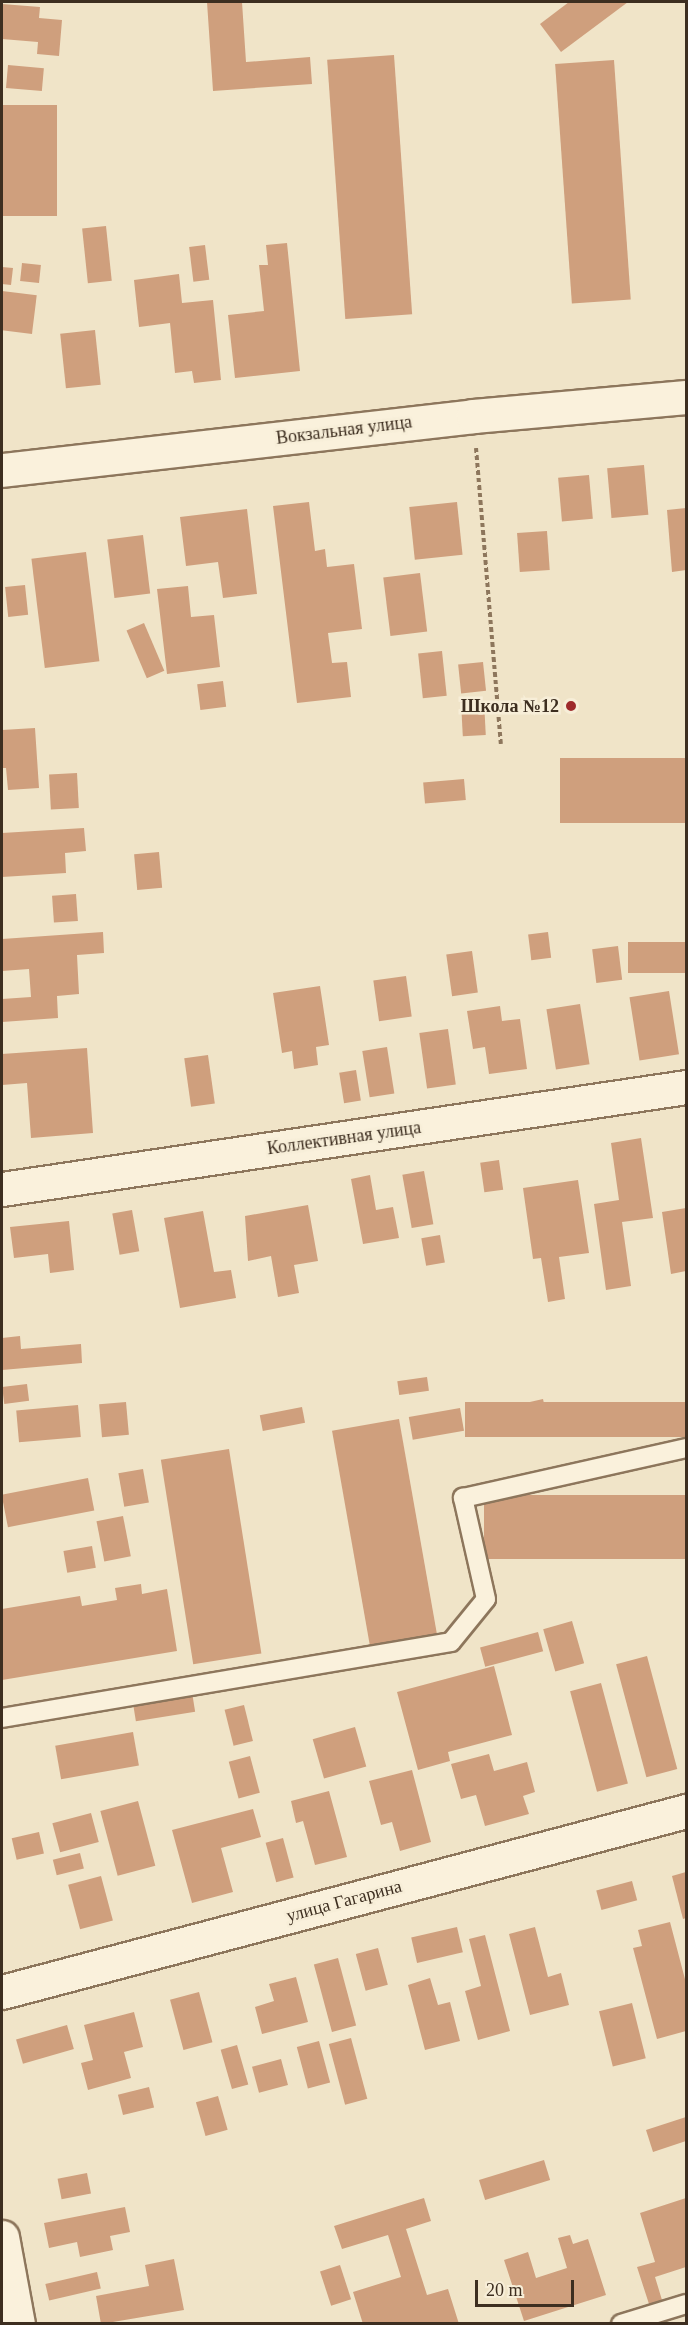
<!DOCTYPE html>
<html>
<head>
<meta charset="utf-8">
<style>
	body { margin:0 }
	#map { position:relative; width:688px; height:2325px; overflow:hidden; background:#f0e4c8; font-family:Georgia,serif }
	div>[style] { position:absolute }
	.building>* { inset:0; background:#cf9f7d; transform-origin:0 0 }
	.path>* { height:4px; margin-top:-2px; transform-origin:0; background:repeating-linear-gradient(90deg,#8d765c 0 4.5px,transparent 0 7.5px) }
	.roads { filter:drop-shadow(2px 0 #8d765c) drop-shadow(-2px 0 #8d765c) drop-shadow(0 2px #8d765c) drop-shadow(0 -2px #8d765c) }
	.lane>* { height:18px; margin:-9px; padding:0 9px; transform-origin:9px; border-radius:9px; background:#faf1dc }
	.street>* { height:33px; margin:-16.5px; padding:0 16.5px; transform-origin:16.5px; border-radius:16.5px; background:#faf1dc }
	.dots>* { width:16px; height:16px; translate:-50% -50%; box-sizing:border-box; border:3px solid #f7eed8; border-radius:50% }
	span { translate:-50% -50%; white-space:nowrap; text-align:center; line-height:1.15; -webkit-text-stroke:5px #f7eed8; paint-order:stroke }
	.street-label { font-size:18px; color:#3d2e20 }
	.poi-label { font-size:18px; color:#3d2e20; font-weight:700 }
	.right { translate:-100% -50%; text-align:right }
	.frame { position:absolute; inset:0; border:3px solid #3d2e20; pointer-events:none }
	.scale { position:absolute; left:475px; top:2280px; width:99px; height:27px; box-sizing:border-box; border:3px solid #3d2e20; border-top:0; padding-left:8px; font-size:18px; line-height:21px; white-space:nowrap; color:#3d2e20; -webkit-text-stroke:4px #f7eed8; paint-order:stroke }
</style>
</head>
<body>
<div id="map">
	<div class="building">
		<div style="clip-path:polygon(207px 2px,242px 2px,246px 62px,310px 57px,312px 84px,213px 91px)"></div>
		<div style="clip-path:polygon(569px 2px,628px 2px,561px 52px,540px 24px)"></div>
		<div style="clip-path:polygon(2px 4px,40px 7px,39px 18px,62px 20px,59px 56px,37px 54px,38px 42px,2px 39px)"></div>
		<div style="left:394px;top:55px;width:260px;height:67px;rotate:86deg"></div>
		<div style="left:614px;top:60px;width:240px;height:59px;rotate:86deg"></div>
		<div style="left:8px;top:65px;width:36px;height:23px;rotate:5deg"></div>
		<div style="left:2px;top:105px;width:55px;height:111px"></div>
		<div style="left:106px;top:226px;width:55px;height:24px;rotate:84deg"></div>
		<div style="clip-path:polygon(287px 243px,300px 371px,235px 378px,228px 315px,264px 311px,259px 265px,268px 265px,266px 245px)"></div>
		<div style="left:205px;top:245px;width:35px;height:16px;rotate:83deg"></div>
		<div style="left:22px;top:263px;width:19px;height:18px;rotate:6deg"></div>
		<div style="clip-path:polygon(2px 267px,13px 268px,11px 285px,2px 284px)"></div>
		<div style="clip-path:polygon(179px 274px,182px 303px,213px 300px,221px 380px,194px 383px,192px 371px,175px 373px,170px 323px,139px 327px,134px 280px)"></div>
		<div style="left:2px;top:291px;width:35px;height:39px;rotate:7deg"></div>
		<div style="left:95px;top:330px;width:55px;height:35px;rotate:84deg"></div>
		<div style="left:644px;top:465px;width:50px;height:37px;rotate:85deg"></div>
		<div style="left:589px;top:475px;width:44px;height:31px;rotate:85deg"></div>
		<div style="clip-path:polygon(309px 502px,315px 551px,325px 549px,327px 567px,354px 564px,362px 629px,328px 633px,332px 663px,347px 662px,351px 697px,297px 703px,273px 506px)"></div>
		<div style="left:457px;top:502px;width:53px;height:48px;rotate:84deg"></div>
		<div style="clip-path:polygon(686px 508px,686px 570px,672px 572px,667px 510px)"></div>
		<div style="clip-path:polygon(247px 509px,257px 594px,223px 598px,218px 562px,186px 566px,180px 517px)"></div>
		<div style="left:547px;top:531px;width:39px;height:30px;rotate:86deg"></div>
		<div style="left:143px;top:535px;width:59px;height:36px;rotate:83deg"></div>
		<div style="left:86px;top:552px;width:110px;height:55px;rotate:83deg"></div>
		<div style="left:420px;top:573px;width:59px;height:37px;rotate:83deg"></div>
		<div style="left:25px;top:585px;width:30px;height:20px;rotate:84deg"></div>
		<div style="clip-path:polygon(188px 586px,191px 617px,214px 615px,220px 667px,167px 674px,157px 589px)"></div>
		<div style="left:144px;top:623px;width:52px;height:19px;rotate:67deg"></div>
		<div style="left:442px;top:651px;width:45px;height:24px;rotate:84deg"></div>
		<div style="left:483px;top:662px;width:29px;height:25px;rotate:84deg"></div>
		<div style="left:223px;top:681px;width:26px;height:26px;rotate:83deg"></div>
		<div style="left:484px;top:701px;width:34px;height:23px;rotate:87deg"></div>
		<div style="clip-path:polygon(35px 728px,39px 788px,8px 790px,6px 768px,2px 768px,2px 730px)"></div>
		<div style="left:686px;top:758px;width:65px;height:126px;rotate:90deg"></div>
		<div style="left:77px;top:773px;width:35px;height:28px;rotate:87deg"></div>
		<div style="left:464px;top:779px;width:21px;height:41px;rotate:85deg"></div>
		<div style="clip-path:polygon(84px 828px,86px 851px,65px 853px,66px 873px,2px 877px,2px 833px)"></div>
		<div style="left:159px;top:852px;width:36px;height:25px;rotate:85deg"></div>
		<div style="left:76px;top:894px;width:27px;height:24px;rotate:86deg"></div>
		<div style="clip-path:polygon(103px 932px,104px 953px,77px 955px,79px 994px,57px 996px,58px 1018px,2px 1022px,2px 999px,31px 997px,29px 969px,2px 971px,2px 939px)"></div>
		<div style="left:548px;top:932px;width:26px;height:20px;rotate:83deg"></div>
		<div style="left:686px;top:942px;width:31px;height:58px;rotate:90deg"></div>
		<div style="left:618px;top:946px;width:34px;height:26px;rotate:83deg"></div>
		<div style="left:472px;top:951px;width:42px;height:26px;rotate:82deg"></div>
		<div style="left:406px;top:976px;width:41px;height:33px;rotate:82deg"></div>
		<div style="clip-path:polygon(320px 986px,329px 1045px,316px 1047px,318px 1065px,294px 1069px,292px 1051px,282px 1053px,273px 993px)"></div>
		<div style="left:669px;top:991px;width:64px;height:40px;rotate:81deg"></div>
		<div style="left:580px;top:1004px;width:61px;height:34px;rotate:81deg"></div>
		<div style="clip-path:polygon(500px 1006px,502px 1021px,520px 1019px,527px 1069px,489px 1074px,485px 1047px,473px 1049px,467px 1011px)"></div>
		<div style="left:448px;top:1029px;width:56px;height:29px;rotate:82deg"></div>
		<div style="left:387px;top:1047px;width:47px;height:25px;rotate:81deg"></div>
		<div style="clip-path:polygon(87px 1048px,93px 1133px,31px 1138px,27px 1083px,2px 1085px,2px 1054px)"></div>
		<div style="left:208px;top:1055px;width:49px;height:24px;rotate:82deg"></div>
		<div style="left:356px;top:1070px;width:31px;height:17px;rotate:81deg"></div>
		<div style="clip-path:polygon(641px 1138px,653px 1218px,622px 1222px,631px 1286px,606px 1290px,594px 1204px,619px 1200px,611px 1143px)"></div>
		<div style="left:499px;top:1160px;width:30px;height:19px;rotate:82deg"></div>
		<div style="left:424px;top:1171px;width:54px;height:22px;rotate:80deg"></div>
		<div style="clip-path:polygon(370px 1175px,376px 1210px,393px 1207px,399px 1238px,363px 1244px,351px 1179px)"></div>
		<div style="clip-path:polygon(578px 1180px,589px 1253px,559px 1257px,565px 1299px,548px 1302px,541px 1258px,533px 1259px,523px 1188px)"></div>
		<div style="clip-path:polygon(308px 1205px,318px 1261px,294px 1265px,299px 1293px,278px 1297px,271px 1256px,248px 1261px,245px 1216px)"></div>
		<div style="clip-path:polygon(686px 1208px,686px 1271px,671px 1274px,662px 1212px)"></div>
		<div style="left:132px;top:1210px;width:42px;height:20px;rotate:80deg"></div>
		<div style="clip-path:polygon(203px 1211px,214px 1272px,231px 1270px,236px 1298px,180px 1308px,164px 1218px)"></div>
		<div style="clip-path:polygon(69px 1221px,74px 1270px,50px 1273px,48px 1254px,14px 1258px,10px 1227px)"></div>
		<div style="left:440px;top:1235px;width:28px;height:19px;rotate:80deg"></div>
		<div style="clip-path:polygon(20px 1336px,21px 1349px,81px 1344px,82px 1363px,2px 1370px,2px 1338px)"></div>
		<div style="left:427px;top:1377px;width:14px;height:30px;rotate:82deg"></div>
		<div style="left:27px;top:1384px;width:17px;height:25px;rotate:83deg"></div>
		<div style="left:543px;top:1399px;width:17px;height:38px;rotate:77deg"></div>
		<div style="left:126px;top:1402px;width:33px;height:27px;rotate:85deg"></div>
		<div style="left:686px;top:1402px;width:35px;height:221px;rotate:90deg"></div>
		<div style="left:78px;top:1405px;width:32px;height:62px;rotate:85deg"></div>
		<div style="left:302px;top:1407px;width:16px;height:43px;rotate:79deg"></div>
		<div style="left:460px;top:1408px;width:23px;height:52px;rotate:80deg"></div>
		<div style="left:399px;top:1419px;width:224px;height:68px;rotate:80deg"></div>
		<div style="left:229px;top:1449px;width:207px;height:69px;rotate:81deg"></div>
		<div style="left:143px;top:1469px;width:34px;height:25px;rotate:80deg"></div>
		<div style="left:88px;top:1478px;width:33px;height:88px;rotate:79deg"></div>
		<div style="left:686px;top:1495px;width:64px;height:202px;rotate:90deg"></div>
		<div style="left:123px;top:1516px;width:41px;height:27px;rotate:79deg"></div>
		<div style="left:92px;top:1546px;width:22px;height:29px;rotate:80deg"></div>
		<div style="clip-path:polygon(141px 1584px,142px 1594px,167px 1589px,177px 1651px,2px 1680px,2px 1609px,80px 1596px,82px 1606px,117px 1600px,115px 1588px)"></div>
		<div style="left:572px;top:1621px;width:44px;height:30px;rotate:74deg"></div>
		<div style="left:538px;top:1632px;width:20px;height:60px;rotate:75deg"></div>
		<div style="left:647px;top:1656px;width:117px;height:32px;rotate:75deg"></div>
		<div style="clip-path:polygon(494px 1666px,512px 1735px,448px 1752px,450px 1761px,418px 1770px,397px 1692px)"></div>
		<div style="left:601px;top:1683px;width:104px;height:32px;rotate:75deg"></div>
		<div style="left:192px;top:1692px;width:20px;height:60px;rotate:81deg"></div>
		<div style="left:244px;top:1705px;width:37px;height:20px;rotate:76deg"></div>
		<div style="left:355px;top:1727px;width:41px;height:44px;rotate:74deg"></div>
		<div style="left:133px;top:1732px;width:34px;height:79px;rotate:80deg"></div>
		<div style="clip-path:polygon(489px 1754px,494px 1771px,527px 1762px,535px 1792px,523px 1796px,529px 1814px,485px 1826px,476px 1795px,461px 1799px,451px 1764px)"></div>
		<div style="left:250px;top:1756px;width:38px;height:22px;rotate:75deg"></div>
		<div style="clip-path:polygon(412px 1770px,431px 1842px,400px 1851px,392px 1822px,381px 1825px,369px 1781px)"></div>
		<div style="clip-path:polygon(329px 1791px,347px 1857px,315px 1865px,303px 1821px,296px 1823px,291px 1801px)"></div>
		<div style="left:138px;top:1801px;width:67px;height:39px;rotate:75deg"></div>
		<div style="clip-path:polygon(253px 1809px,261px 1837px,221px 1848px,233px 1892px,192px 1903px,172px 1830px)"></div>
		<div style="left:91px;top:1813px;width:30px;height:40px;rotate:75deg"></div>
		<div style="left:39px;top:1832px;width:22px;height:28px;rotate:77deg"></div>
		<div style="left:283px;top:1838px;width:41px;height:18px;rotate:75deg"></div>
		<div style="left:80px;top:1853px;width:16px;height:28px;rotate:76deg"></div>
		<div style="clip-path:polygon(686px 1872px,686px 1918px,683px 1919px,672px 1876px)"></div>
		<div style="left:101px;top:1876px;width:46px;height:34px;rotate:75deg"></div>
		<div style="left:632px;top:1881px;width:20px;height:37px;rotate:75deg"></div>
		<div style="clip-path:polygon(670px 1922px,686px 1983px,686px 2031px,657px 2039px,633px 1948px,642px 1946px,638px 1930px)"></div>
		<div style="left:457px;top:1927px;width:26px;height:47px;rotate:77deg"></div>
		<div style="clip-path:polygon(535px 1927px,548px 1977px,561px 1973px,569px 2005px,530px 2015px,509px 1934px)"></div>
		<div style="clip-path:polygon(485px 1935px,510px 2031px,478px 2040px,465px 1991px,481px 1986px,469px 1939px)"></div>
		<div style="left:378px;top:1948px;width:38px;height:23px;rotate:75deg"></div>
		<div style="left:338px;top:1958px;width:70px;height:25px;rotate:75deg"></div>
		<div style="clip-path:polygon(296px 1977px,308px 2022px,262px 2034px,255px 2007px,274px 2001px,269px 1984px)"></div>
		<div style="clip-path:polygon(430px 1978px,438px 2005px,450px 2002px,460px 2041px,425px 2050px,408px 1985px)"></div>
		<div style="left:199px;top:1992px;width:52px;height:30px;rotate:75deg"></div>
		<div style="left:632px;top:2003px;width:57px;height:34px;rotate:76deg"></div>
		<div style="clip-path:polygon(134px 2012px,143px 2047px,124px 2052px,131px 2078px,88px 2090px,81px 2063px,93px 2060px,84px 2025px)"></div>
		<div style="left:67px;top:2025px;width:25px;height:53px;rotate:74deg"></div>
		<div style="left:351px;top:2038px;width:63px;height:23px;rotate:75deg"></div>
		<div style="left:319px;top:2041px;width:43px;height:23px;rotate:75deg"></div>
		<div style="left:237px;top:2045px;width:41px;height:17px;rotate:74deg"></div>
		<div style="left:281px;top:2059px;width:27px;height:30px;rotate:75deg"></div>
		<div style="left:149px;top:2087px;width:21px;height:32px;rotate:76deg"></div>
		<div style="left:218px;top:2096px;width:35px;height:23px;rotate:74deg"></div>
		<div style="clip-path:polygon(686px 2117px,686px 2141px,653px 2152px,646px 2130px)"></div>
		<div style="left:544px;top:2160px;width:21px;height:68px;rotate:73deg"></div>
		<div style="left:87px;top:2173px;width:21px;height:30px;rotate:79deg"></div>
		<div style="clip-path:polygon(424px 2198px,431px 2221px,406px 2229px,427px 2295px,448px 2289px,459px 2324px,363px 2324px,353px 2292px,401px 2277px,388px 2235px,342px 2249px,334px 2226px)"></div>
		<div style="clip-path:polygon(686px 2198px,686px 2267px,655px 2277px,662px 2300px,649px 2304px,637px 2267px,655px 2262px,640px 2213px)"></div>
		<div style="clip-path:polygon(125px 2207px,130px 2232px,110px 2236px,113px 2250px,80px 2257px,77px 2242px,49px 2248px,44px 2223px)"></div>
		<div style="clip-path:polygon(570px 2235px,573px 2244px,588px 2239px,606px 2295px,524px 2321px,504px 2260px,528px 2252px,536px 2278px,567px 2268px,558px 2238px)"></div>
		<div style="clip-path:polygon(174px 2259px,184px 2310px,101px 2324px,96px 2296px,149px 2286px,145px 2265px)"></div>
		<div style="left:340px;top:2265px;width:36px;height:21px;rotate:72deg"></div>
		<div style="left:97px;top:2272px;width:17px;height:53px;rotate:77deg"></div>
	</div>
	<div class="path">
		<div style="left:476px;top:448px;width:297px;rotate:85.2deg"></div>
	</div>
	<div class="roads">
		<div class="lane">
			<div style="left:2px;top:1718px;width:455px;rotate:-9.6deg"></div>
			<div style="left:451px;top:1642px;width:55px;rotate:-50.9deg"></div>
			<div style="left:486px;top:1599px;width:104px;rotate:-102.8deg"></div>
			<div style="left:463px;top:1498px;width:229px;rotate:-12.6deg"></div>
			<div style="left:621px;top:2324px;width:68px;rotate:-17.1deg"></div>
		</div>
		<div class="street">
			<div style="left:2px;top:470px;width:474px;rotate:-6.5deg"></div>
			<div style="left:473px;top:416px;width:214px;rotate:-5.1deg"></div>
			<div style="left:2px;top:1189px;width:692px;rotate:-8.48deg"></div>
			<div style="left:2px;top:1992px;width:708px;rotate:-14.82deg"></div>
			<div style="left:2px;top:2237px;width:88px;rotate:79.6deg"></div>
		</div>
	</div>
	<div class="dots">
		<div style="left:571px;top:706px;background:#9e2a2b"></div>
	</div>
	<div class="street-label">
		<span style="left:344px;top:430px;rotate:-7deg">Вокзальная улица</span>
		<span style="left:344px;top:1138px;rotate:-8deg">Коллективная улица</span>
		<span style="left:344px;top:1901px;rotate:-15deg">улица Гагарина</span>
	</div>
	<div class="poi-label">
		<span class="right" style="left:559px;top:706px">Школа №12</span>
	</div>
	<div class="frame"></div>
	<div class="scale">20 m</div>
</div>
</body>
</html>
